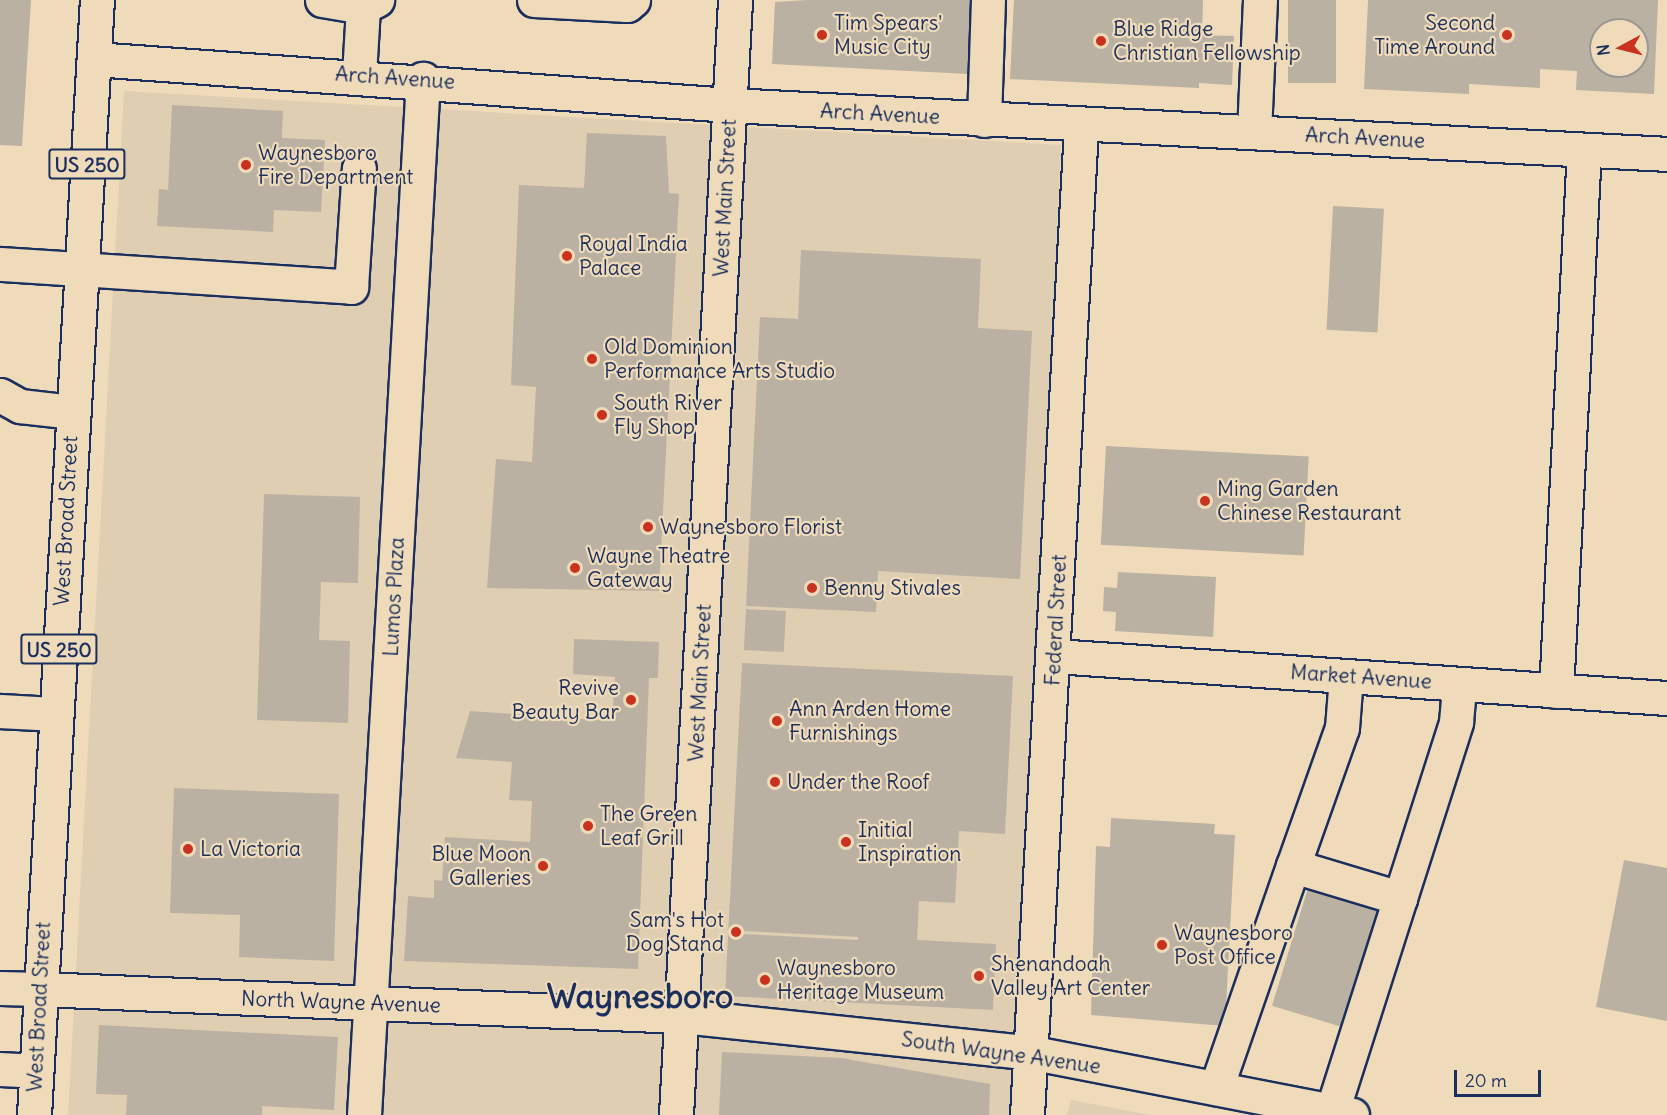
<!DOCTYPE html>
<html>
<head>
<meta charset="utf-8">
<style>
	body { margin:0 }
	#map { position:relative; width:1667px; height:1115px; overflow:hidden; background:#efdbb9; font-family:Delius,sans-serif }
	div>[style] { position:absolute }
	.built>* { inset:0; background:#dfceb2 }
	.building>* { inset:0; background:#bbb1a3; transform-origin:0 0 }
	.roads { filter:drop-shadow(2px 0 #1b2f5e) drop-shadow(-2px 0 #1b2f5e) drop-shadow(0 2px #1b2f5e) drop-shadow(0 -2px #1b2f5e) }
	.minor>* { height:33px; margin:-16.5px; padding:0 16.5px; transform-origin:16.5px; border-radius:16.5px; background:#efdbb9 }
	.major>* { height:33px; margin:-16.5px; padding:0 16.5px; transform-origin:16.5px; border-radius:16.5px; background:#efdbb9 }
	.dots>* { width:16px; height:16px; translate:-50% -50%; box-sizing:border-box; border:3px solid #efdbb9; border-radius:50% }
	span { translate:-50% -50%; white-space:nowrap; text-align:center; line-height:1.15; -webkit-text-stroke:4.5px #efdbb9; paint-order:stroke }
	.shield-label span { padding:2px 4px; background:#efdbb9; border:2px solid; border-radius:4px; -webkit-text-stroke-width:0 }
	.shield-label { font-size:20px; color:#1b2f5e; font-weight:700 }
	.poi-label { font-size:21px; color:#1b2f5e }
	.left { translate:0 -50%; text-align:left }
	.right { translate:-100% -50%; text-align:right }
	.street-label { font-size:21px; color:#1b2f5e }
	.town-label { font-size:33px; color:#1b2f5e; font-weight:700 }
	.north { position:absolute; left:1589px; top:18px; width:60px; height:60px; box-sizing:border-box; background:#efdbb9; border:2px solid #9a9695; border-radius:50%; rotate:263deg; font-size:16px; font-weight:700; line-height:24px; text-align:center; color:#1b2f5e }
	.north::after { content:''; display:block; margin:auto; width:21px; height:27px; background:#c8321e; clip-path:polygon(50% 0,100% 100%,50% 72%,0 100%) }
	.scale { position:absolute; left:1454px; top:1070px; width:87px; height:27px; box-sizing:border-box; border:3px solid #1b2f5e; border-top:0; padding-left:8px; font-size:18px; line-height:21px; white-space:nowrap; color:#1b2f5e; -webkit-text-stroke:4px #efdbb9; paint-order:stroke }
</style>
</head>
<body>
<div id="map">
	<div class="built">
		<div style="clip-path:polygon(124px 91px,1061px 145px,1024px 965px,1010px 1115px,68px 1115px)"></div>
		<div style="clip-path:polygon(1071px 1100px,1150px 1115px,1067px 1115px)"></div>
	</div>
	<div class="building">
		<div style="clip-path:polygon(0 0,31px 0,22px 146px,0 145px)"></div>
		<div style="clip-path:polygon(807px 0,972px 0,968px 74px,772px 64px,775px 2px)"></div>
		<div style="clip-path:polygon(1014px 0,1203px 0,1202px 35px,1234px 36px,1232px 85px,1199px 83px,1199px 88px,1010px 79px)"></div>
		<div style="left:1288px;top:0;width:48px;height:83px"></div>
		<div style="clip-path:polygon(evenodd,1368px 0,1658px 0,1654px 94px,1576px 90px,1577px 71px,1540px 69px,1540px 88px,1469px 84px,1469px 94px,1364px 89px,1368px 0,1601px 30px,1637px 30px,1637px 66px,1601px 66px,1601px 30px)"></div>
		<div style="clip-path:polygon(172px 105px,283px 111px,282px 138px,325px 140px,321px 212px,274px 210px,273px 232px,157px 226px,159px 189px,168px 190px)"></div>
		<div style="clip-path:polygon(587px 133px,666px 136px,669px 193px,679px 194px,659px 591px,487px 588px,496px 459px,532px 462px,536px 387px,511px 385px,519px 185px,584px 188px)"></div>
		<div style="left:1333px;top:206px;width:51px;height:124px;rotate:3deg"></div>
		<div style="clip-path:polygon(801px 250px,981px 259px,978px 328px,1032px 331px,1020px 579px,878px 571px,876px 612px,746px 606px,760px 317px,798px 319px)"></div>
		<div style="left:1106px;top:446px;width:203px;height:99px;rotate:3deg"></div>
		<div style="clip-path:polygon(264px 494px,360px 497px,358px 583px,321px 582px,319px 640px,350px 641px,348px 723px,257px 720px)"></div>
		<div style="clip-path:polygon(1118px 572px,1216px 577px,1213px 637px,1115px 631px,1116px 612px,1103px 611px,1104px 587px,1117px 588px)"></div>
		<div style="left:746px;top:609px;width:40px;height:41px;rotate:3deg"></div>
		<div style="clip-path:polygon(574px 639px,659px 642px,658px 678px,649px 678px,638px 969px,404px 961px,408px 896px,434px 898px,434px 880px,442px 881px,445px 837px,530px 842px,532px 801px,509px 800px,512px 762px,456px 758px,470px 711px,612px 721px,615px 677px,573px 674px)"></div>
		<div style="clip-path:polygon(evenodd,742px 663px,1013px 676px,1005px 834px,959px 831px,955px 903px,919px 901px,917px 940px,996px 944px,993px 1010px,725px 996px,742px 663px,743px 931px,858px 937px,858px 940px,743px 934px,743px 931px)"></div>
		<div style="clip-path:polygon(174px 788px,339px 794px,334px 961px,239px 957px,240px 915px,170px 913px)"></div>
		<div style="clip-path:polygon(1111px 818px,1215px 824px,1214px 834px,1235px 835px,1225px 1026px,1091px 1015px,1096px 846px,1110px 847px)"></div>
		<div style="clip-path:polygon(1624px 860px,1667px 868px,1667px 1021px,1596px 1007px)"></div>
		<div style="left:1308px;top:888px;width:79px;height:123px;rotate:17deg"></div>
		<div style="clip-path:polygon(99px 1025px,338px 1037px,334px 1110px,262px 1106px,262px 1115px,126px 1115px,127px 1095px,96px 1094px)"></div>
		<div style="clip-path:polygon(722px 1052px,841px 1058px,990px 1084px,989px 1115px,719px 1115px)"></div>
	</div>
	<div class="roads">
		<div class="minor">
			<div style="left:322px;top:0;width:42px;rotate:9.7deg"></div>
			<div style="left:363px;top:7px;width:16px;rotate:-27deg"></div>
			<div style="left:534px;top:0;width:93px;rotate:3.1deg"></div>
			<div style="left:627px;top:5px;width:8px;rotate:-40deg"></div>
			<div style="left:94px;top:59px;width:638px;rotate:4.14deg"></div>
			<div style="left:730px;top:105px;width:938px;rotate:2.99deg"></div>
			<div style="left:359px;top:75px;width:68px;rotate:-86.6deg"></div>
			<div style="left:984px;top:120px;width:120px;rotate:-88.1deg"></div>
			<div style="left:1254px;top:132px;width:132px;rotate:-87.4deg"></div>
			<div style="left:0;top:264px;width:352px;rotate:3.7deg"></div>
			<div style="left:351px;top:287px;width:119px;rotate:-86.2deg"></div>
			<div style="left:0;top:395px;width:23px;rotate:29deg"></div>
			<div style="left:20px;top:406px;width:52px;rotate:6.6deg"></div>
			<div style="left:1055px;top:656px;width:613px;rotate:3.93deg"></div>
			<div style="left:1556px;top:691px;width:542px;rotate:-87.04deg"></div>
			<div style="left:0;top:711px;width:55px;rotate:3.1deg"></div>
			<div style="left:1293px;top:866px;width:146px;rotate:-70.5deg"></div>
			<div style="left:1342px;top:728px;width:52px;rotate:-85.6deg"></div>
			<div style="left:1400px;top:898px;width:185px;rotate:-72.3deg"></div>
			<div style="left:1456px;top:722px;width:38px;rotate:-85deg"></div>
			<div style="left:0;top:988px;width:40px;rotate:1.4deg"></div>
			<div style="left:0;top:1069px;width:36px;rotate:3deg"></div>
			<div style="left:1216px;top:1088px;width:235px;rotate:-70.9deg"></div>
			<div style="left:1293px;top:866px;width:112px;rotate:16.7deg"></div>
			<div style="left:1400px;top:898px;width:224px;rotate:107.7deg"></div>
			<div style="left:364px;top:1115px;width:1038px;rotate:-86.74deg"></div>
			<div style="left:1027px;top:1115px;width:990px;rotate:-86.87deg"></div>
		</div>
		<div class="major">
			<div style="left:40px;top:989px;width:643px;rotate:2.41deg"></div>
			<div style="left:682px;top:1016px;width:354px;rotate:6deg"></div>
			<div style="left:1034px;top:1053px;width:324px;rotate:11deg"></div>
			<div style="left:34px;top:1115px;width:1117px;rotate:-86.77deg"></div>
			<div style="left:676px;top:1115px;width:1117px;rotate:-86.97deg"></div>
		</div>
	</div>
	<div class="dots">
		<div style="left:822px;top:35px;background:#c8321e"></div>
		<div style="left:1507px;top:35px;background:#c8321e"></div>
		<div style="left:1101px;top:41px;background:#c8321e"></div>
		<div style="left:246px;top:165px;background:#c8321e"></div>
		<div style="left:567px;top:256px;background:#c8321e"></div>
		<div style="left:592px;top:359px;background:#c8321e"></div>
		<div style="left:602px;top:415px;background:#c8321e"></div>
		<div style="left:1205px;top:501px;background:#c8321e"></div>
		<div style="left:648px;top:527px;background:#c8321e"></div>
		<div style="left:575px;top:568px;background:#c8321e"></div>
		<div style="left:812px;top:588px;background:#c8321e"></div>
		<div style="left:631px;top:700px;background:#c8321e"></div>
		<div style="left:777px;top:721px;background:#c8321e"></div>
		<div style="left:775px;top:782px;background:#c8321e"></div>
		<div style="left:588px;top:826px;background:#c8321e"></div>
		<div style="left:846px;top:842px;background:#c8321e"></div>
		<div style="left:188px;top:849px;background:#c8321e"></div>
		<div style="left:543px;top:866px;background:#c8321e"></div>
		<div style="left:736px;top:932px;background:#c8321e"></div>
		<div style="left:1162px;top:945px;background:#c8321e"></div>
		<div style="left:979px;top:976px;background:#c8321e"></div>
		<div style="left:765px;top:980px;background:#c8321e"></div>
	</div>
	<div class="shield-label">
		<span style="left:87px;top:164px">US 250</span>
		<span style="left:59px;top:649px">US 250</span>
	</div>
	<div class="poi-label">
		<span class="left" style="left:834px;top:35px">Tim Spears'<br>Music City</span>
		<span class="right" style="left:1495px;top:35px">Second<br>Time Around</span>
		<span class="left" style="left:1113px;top:41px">Blue Ridge<br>Christian Fellowship</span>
		<span class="left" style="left:258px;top:165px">Waynesboro<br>Fire Department</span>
		<span class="left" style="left:579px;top:256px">Royal India<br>Palace</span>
		<span class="left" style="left:604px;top:359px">Old Dominion<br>Performance Arts Studio</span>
		<span class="left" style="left:614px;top:415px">South River<br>Fly Shop</span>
		<span class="left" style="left:1217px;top:501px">Ming Garden<br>Chinese Restaurant</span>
		<span class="left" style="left:660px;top:527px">Waynesboro Florist</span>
		<span class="left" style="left:587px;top:568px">Wayne Theatre<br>Gateway</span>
		<span class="left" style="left:824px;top:588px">Benny Stivales</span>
		<span class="right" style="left:619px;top:700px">Revive<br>Beauty Bar</span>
		<span class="left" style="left:789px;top:721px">Ann Arden Home<br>Furnishings</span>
		<span class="left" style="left:787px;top:782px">Under the Roof</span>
		<span class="left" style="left:600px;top:826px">The Green<br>Leaf Grill</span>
		<span class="left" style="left:858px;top:842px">Initial<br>Inspiration</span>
		<span class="left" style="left:200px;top:849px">La Victoria</span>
		<span class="right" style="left:531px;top:866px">Blue Moon<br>Galleries</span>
		<span class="right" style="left:724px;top:932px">Sam's Hot<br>Dog Stand</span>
		<span class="left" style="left:1174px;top:945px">Waynesboro<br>Post Office</span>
		<span class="left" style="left:991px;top:976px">Shenandoah<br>Valley Art Center</span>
		<span class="left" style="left:777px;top:980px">Waynesboro<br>Heritage Museum</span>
	</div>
	<div class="street-label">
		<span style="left:395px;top:78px;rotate:4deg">Arch Avenue</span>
		<span style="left:880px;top:114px;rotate:3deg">Arch Avenue</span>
		<span style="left:1365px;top:138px;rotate:3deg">Arch Avenue</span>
		<span style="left:725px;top:198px;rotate:-87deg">West Main Street</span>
		<span style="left:66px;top:521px;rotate:-87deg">West Broad Street</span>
		<span style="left:394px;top:597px;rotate:-87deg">Lumos Plaza</span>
		<span style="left:1056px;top:620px;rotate:-87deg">Federal Street</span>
		<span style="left:1361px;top:677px;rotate:4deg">Market Avenue</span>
		<span style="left:700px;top:683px;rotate:-87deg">West Main Street</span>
		<span style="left:341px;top:1002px;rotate:2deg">North Wayne Avenue</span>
		<span style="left:39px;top:1007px;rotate:-87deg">West Broad Street</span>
		<span style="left:1001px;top:1053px;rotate:8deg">South Wayne Avenue</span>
	</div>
	<div class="town-label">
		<span style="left:640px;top:997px">Waynesboro</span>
	</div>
	<div class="north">N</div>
	<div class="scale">20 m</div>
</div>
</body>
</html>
